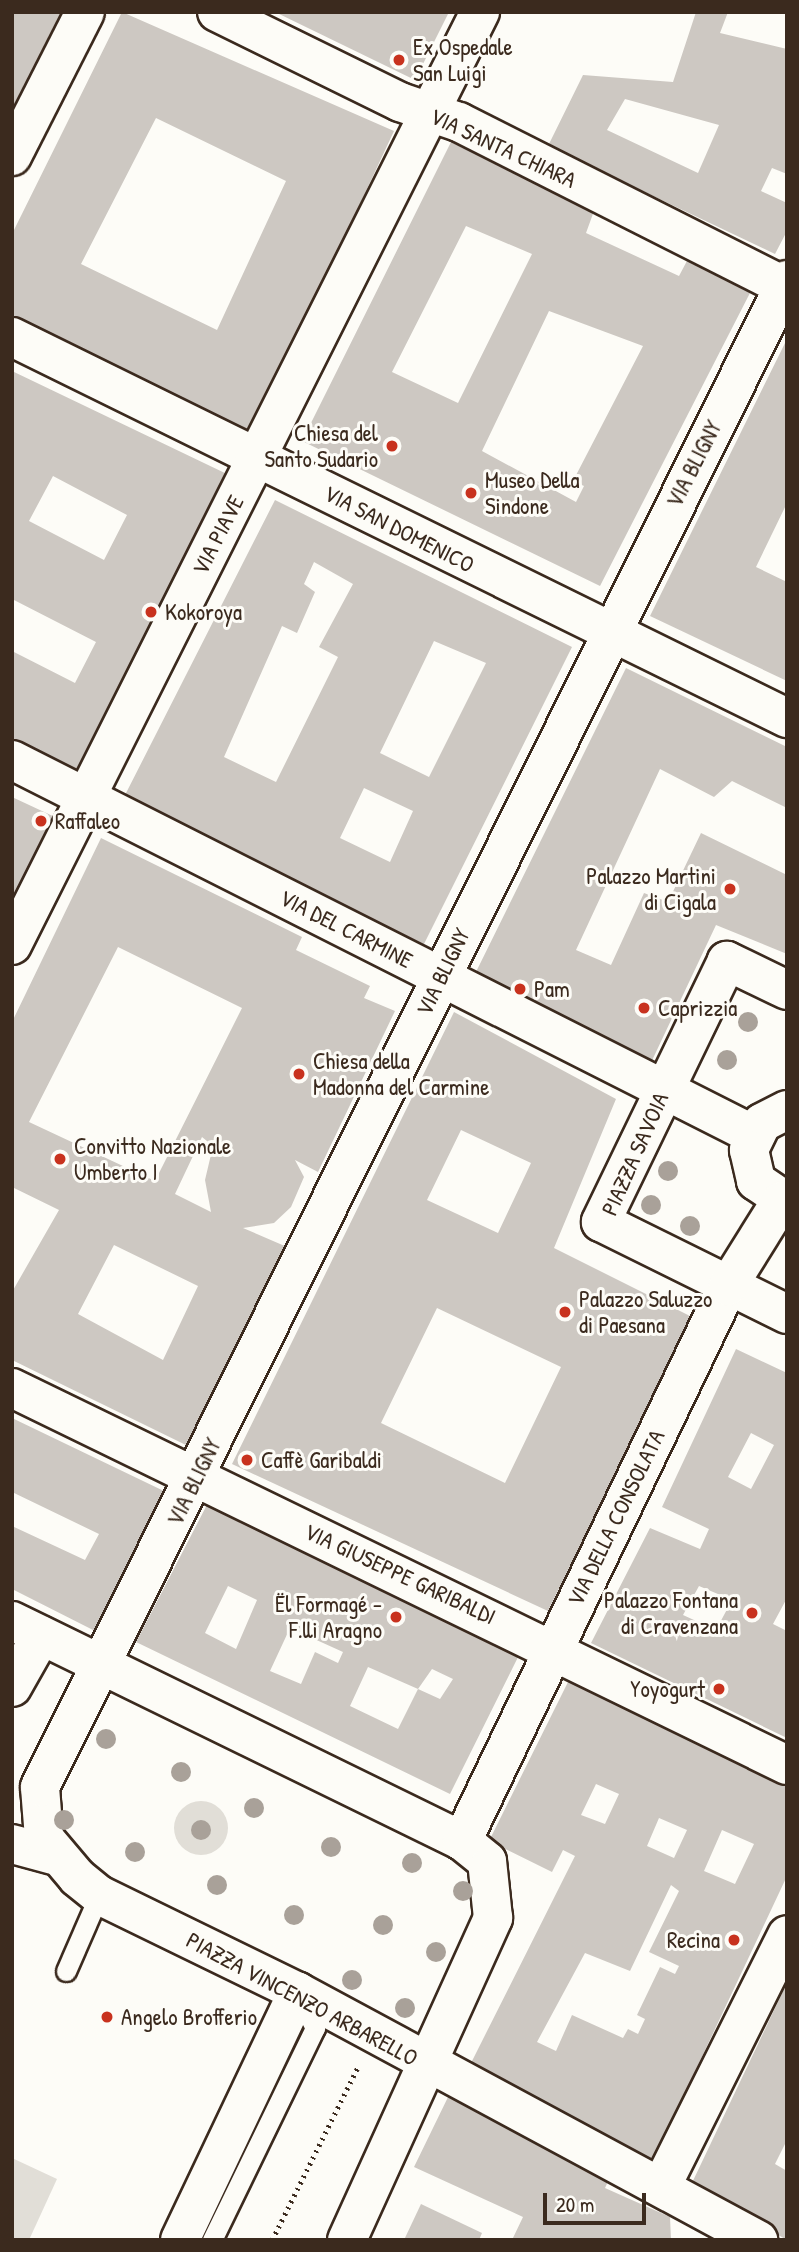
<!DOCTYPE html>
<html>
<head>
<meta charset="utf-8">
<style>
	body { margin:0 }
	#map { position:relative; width:799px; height:2252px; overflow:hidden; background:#fdfcf7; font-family:"Patrick Hand",sans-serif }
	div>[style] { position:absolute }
	.green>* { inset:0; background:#e1ded7 }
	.round { border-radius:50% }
	.building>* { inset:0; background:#cdc8c2 }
	.path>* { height:4.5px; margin-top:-2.25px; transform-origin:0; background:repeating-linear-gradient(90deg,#3b2a1e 0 2px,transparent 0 7px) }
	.roads { filter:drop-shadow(2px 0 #3b2a1e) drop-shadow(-2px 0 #3b2a1e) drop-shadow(0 2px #3b2a1e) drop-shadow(0 -2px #3b2a1e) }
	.lane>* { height:19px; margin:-9.5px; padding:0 9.5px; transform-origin:9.5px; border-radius:9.5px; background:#fdfcf7 }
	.street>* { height:38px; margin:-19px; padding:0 19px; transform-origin:19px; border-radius:19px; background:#fdfcf7 }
	.secondary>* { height:38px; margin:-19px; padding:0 19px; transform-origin:19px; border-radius:19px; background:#fdfcf7 }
	.trees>* { width:20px; height:20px; margin:-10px; border-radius:50%; background:#a9a199 }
	.dots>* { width:19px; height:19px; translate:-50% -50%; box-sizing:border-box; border:4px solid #fdfcf7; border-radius:50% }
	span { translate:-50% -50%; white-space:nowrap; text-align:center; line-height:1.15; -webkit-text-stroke:6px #fdfcf7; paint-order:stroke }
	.poi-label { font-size:23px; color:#3b2a1e }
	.left { translate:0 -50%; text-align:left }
	.right { translate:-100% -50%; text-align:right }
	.street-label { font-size:23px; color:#3b2a1e }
	.frame { position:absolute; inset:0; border:14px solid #3b2a1e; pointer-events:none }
	.scale { position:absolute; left:543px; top:2193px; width:103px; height:32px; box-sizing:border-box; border:4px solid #3b2a1e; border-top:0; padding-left:9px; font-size:21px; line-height:24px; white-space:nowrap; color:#3b2a1e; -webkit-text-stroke:5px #fdfcf7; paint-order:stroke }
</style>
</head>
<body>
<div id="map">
	<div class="green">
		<div class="round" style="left:174px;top:1801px;width:54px;height:54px"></div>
		<div style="clip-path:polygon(12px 2158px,57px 2179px,29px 2240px,12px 2240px)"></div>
	</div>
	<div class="building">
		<div style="clip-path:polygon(12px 12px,66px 12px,12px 121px)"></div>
		<div style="clip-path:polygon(evenodd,122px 12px,394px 131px,252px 435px,12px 318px,12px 234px,122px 12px,156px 118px,286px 181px,217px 330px,81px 264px,156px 118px)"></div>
		<div style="clip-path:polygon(275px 12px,449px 12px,415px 80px)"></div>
		<div style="clip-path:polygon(evenodd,696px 12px,728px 12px,720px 33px,787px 49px,787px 174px,772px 168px,761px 191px,787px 203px,787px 231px,775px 254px,548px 146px,583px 75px,673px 82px,696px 12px,625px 99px,719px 125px,698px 173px,607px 130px,625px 99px)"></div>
		<div style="clip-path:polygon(evenodd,451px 142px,594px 211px,586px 233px,679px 276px,688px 259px,751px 291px,600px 586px,302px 441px,451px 142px,466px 226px,532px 254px,458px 403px,392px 372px,466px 226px,451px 142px,549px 311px,643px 346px,573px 481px,584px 486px,576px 502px,482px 451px,549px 311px)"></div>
		<div style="clip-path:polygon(787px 339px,787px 503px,756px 567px,787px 582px,787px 681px,650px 616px)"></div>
		<div style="clip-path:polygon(evenodd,12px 371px,229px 475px,80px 776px,12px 742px,12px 651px,75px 683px,96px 642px,12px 599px,12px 371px,53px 476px,127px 515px,104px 560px,29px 521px,53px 476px)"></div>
		<div style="clip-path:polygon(evenodd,275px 500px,572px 647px,424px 944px,123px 799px,275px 500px,314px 562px,353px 584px,319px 647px,338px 657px,276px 782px,224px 757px,282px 626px,297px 633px,315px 592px,304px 584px,314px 562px,275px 500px,434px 641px,486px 663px,429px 777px,380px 753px,434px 641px,275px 500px,364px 788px,413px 811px,390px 862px,340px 838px,364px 788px)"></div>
		<div style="clip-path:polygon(626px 668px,787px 747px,787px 808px,732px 781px,714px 797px,660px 769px,576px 950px,611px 965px,644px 893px,668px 902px,701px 833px,787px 875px,787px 954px,716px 925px,648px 1069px,473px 978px)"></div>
		<div style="clip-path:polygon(12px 797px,57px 818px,12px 910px)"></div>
		<div style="clip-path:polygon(evenodd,101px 838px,302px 937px,296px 950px,370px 986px,364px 998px,395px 1011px,318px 1172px,295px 1160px,304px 1177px,291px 1207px,274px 1223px,243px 1228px,294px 1250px,192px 1448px,12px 1360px,12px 1292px,59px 1210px,12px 1187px,12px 1022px,101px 838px,118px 947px,242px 1008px,155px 1181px,29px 1122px,118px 947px,101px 838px,202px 1137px,213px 1146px,205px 1180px,211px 1212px,175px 1194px,202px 1137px,101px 838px,114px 1245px,198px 1286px,163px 1360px,78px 1314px,114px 1245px)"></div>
		<div style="clip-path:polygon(evenodd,454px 1012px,616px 1099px,554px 1248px,692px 1317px,548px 1611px,232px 1464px,454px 1012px,461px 1130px,531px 1163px,498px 1233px,427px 1200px,461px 1130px,454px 1012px,437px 1308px,561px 1367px,505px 1483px,381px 1423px,437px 1308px)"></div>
		<div style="clip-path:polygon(evenodd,736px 1349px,787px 1373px,787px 1598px,773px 1624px,787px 1631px,787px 1738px,591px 1643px,650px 1528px,700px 1549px,709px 1529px,662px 1507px,736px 1349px,751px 1433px,774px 1445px,751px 1489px,728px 1477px,751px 1433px,736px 1349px,699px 1586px,732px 1600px,716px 1630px,683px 1615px,699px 1586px)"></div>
		<div style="clip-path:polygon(12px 1418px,168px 1493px,97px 1632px,12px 1589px,12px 1526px,85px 1560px,99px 1534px,12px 1492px)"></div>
		<div style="clip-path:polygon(evenodd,211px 1497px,526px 1641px,450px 1794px,136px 1642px,211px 1497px,228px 1586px,257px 1600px,236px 1649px,205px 1633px,228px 1586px,211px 1497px,290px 1628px,343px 1652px,338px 1663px,315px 1652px,301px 1684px,270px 1671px,290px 1628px,211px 1497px,368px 1667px,418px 1689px,432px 1669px,453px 1679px,440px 1699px,418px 1689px,398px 1729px,350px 1706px,368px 1667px)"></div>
		<div style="clip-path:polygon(evenodd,569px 1680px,787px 1787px,787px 1876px,651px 2165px,465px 2075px,575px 1856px,563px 1850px,552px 1872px,489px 1841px,569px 1680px,596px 1784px,619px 1794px,605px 1824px,581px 1815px,596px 1784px,569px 1680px,659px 1818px,687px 1830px,674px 1858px,647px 1846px,659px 1818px,569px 1680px,722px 1830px,754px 1844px,735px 1884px,704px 1871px,722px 1830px,569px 1680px,671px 1885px,679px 1891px,649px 1952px,679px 1966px,675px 1974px,660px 1967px,637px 2015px,645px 2019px,638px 2034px,628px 2029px,623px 2038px,572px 2015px,556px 2051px,537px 2042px,585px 1953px,630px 1971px,671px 1885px)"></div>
		<div style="clip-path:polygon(787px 1983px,787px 2140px,775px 2164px,787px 2171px,787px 2240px,691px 2185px)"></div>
		<div style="clip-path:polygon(450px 2093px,612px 2173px,605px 2188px,670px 2217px,671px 2240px,512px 2240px,523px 2217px,414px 2167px)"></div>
		<div style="clip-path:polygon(421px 2204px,482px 2233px,479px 2240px,404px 2240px)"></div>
	</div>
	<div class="path">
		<div style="left:272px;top:2240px;width:195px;rotate:-63.6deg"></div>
	</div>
	<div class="roads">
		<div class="lane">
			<div style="left:66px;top:1971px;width:83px;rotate:-66.5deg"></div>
			<div style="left:212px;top:2240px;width:236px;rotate:-64.1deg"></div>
			<div style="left:315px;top:2028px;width:31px;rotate:-117deg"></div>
		</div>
		<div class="street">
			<div style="left:217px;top:12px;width:204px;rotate:26.2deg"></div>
			<div style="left:400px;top:102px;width:62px;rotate:18.7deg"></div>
			<div style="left:459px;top:122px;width:368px;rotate:26.8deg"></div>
			<div style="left:12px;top:156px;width:161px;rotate:-63.1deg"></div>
			<div style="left:12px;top:337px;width:864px;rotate:26.18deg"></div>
			<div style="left:12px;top:760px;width:831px;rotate:26.81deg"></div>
			<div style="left:12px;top:945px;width:1044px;rotate:-63.36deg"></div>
			<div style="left:787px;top:990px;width:67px;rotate:-154.2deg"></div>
			<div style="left:727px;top:961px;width:290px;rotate:115.8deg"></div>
			<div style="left:601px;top:1222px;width:208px;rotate:26.3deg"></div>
			<div style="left:12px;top:1388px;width:862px;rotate:25.94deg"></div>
			<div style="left:12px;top:1621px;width:501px;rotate:26.05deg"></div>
			<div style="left:12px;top:1687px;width:59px;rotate:-60.4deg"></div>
			<div style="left:12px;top:1844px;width:42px;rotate:15deg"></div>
			<div style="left:298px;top:1992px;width:523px;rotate:28.33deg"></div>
			<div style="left:663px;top:2183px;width:277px;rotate:-63.4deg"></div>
		</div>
		<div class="secondary">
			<div style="left:787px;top:1110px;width:28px;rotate:153deg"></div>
			<div style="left:762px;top:1123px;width:30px;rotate:116deg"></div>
			<div style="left:749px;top:1150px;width:32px;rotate:77deg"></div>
			<div style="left:756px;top:1181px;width:37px;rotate:34deg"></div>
			<div style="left:180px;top:2240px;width:275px;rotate:-64.6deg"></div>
			<div style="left:298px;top:1992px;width:221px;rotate:-154deg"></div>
			<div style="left:99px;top:1895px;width:28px;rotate:-141deg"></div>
			<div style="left:77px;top:1877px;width:51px;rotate:-130.2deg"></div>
			<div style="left:44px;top:1838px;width:51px;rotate:-94.5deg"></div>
			<div style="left:40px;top:1787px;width:1682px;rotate:-63.63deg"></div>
			<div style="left:347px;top:2240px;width:354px;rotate:-65.6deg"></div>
			<div style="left:493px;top:1918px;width:57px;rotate:-96deg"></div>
			<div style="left:487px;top:1861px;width:32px;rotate:-141deg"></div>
			<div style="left:462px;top:1841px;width:615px;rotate:-64.39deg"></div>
			<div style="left:728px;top:1286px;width:100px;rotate:-58.1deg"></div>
		</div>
	</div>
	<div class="trees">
		<div style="left:748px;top:1022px"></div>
		<div style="left:727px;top:1060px"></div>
		<div style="left:668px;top:1171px"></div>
		<div style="left:651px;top:1205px"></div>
		<div style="left:690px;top:1226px"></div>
		<div style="left:106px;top:1739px"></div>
		<div style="left:181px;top:1772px"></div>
		<div style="left:254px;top:1808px"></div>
		<div style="left:64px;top:1820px"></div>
		<div style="left:201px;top:1830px"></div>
		<div style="left:331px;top:1847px"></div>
		<div style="left:135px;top:1852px"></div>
		<div style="left:412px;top:1863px"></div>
		<div style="left:217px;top:1885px"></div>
		<div style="left:463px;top:1891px"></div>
		<div style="left:294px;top:1915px"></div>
		<div style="left:383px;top:1925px"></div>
		<div style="left:436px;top:1952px"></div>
		<div style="left:352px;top:1980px"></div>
		<div style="left:405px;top:2008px"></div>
	</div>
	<div class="dots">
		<div style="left:399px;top:60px;background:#c8321e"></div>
		<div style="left:392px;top:446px;background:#c8321e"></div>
		<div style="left:471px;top:493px;background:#c8321e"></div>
		<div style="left:151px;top:612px;background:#c8321e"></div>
		<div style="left:41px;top:821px;background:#c8321e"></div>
		<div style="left:730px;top:889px;background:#c8321e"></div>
		<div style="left:520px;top:989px;background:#c8321e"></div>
		<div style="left:644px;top:1008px;background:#c8321e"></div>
		<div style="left:299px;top:1074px;background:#c8321e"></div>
		<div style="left:60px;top:1159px;background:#c8321e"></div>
		<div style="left:565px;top:1312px;background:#c8321e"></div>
		<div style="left:247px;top:1460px;background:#c8321e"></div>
		<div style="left:752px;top:1613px;background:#c8321e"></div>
		<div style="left:396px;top:1617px;background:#c8321e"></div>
		<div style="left:719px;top:1689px;background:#c8321e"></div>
		<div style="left:734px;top:1940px;background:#c8321e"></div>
		<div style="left:107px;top:2017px;background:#c8321e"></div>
	</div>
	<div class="poi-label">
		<span class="left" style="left:413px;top:60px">Ex Ospedale<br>San Luigi</span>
		<span class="right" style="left:378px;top:446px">Chiesa del<br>Santo Sudario</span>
		<span class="left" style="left:485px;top:493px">Museo Della<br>Sindone</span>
		<span class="left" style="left:165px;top:612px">Kokoroya</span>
		<span class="left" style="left:55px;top:821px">Raffaleo</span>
		<span class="right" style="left:716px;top:889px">Palazzo Martini<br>di Cigala</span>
		<span class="left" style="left:534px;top:989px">Pam</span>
		<span class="left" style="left:658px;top:1008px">Caprizzia</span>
		<span class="left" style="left:313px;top:1074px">Chiesa della<br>Madonna del Carmine</span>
		<span class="left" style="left:74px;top:1159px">Convitto Nazionale<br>Umberto I</span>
		<span class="left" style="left:579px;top:1312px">Palazzo Saluzzo<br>di Paesana</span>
		<span class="left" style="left:261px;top:1460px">Caffè Garibaldi</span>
		<span class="right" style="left:738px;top:1613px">Palazzo Fontana<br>di Cravenzana</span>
		<span class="right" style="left:382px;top:1617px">Ël Formagé -<br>F.lli Aragno</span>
		<span class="right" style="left:705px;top:1689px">Yoyogurt</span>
		<span class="right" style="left:720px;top:1940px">Recina</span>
		<span class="left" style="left:121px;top:2017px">Angelo Brofferio</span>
	</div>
	<div class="street-label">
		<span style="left:503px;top:148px;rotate:25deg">VIA SANTA CHIARA</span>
		<span style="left:694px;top:464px;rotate:-63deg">VIA BLIGNY</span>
		<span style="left:399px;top:529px;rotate:27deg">VIA SAN DOMENICO</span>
		<span style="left:218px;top:535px;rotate:-63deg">VIA PIAVE</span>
		<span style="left:346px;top:929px;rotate:27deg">VIA DEL CARMINE</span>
		<span style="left:443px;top:972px;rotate:-64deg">VIA BLIGNY</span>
		<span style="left:635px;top:1154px;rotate:-66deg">PIAZZA SAVOIA</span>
		<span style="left:194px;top:1482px;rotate:-64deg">VIA BLIGNY</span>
		<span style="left:616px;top:1518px;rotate:-64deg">VIA DELLA CONSOLATA</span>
		<span style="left:400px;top:1574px;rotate:25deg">VIA GIUSEPPE GARIBALDI</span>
		<span style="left:302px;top:1999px;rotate:28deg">PIAZZA VINCENZO ARBARELLO</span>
	</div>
	<div class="frame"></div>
	<div class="scale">20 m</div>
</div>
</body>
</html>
